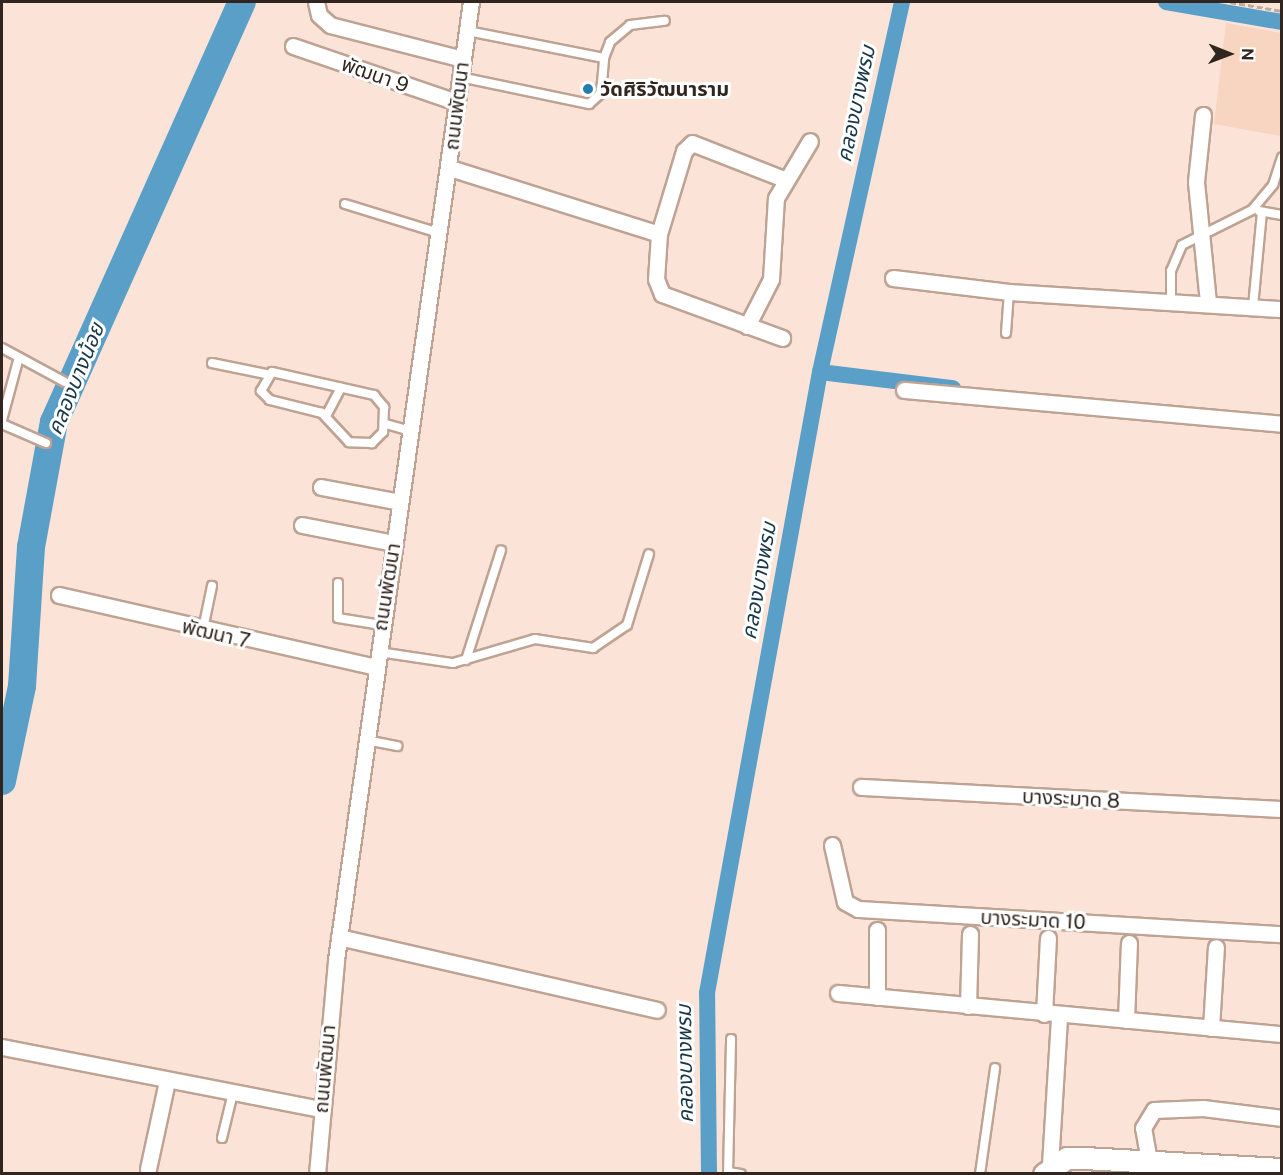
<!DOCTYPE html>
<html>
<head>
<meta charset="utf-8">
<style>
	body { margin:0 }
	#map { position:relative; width:1283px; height:1175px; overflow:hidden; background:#fbe4d7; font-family:"Public Sans","Noto Sans Thai",sans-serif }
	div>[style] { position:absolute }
	.built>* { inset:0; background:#f8d5c0 }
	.canal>* { height:16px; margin:-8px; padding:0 8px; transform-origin:8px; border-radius:8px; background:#599fc8 }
	.river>* { height:28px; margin:-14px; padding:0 14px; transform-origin:14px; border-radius:14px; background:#599fc8 }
	.path>* { height:3px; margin-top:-1.5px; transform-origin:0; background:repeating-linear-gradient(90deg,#bdaa9f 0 6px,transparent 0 9px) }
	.roads { filter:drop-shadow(2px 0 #bea394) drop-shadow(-2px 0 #bea394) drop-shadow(0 2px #bea394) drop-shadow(0 -2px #bea394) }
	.lane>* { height:8px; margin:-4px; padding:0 4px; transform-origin:4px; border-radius:4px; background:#fff }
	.street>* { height:15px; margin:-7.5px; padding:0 7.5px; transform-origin:7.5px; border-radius:7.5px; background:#fff }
	.secondary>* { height:21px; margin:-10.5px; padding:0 10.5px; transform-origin:10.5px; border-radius:10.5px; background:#fff }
	.dots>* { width:16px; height:16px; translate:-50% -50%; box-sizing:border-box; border:3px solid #fff; border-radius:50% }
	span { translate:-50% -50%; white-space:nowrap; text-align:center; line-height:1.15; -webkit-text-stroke:6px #fff; paint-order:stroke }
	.street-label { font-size:20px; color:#30261f }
	.poi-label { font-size:20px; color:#30261f; font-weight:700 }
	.left { translate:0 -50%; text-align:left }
	.water-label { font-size:21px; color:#173749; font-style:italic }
	.frame { position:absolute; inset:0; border:3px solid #30261f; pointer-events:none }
	.north { position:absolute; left:1199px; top:24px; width:60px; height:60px; -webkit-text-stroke:4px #fff; paint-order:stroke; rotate:91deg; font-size:16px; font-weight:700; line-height:24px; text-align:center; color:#30261f }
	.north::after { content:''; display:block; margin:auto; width:21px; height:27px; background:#30261f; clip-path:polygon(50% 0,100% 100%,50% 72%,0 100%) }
</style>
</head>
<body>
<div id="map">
	<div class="built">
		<div style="clip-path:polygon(1226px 23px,1281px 33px,1281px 136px,1214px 124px)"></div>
	</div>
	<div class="canal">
		<div style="left:1166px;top:2px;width:118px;rotate:9.8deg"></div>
		<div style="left:820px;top:372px;width:134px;rotate:6.9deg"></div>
		<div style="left:709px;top:1174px;width:181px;rotate:-90.6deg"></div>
		<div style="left:707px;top:993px;width:631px;rotate:-79.69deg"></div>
		<div style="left:820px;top:372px;width:379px;rotate:-77.5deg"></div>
	</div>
	<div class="river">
		<div style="left:2px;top:781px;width:97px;rotate:-78.1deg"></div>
		<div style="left:22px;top:686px;width:139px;rotate:-86.3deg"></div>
		<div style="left:31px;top:547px;width:127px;rotate:-79.6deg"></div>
		<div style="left:54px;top:422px;width:460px;rotate:-65.9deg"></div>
	</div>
	<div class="path">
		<div style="left:1230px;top:2px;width:53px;rotate:9.8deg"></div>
	</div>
	<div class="roads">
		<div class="lane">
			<div style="left:604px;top:58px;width:17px;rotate:-69deg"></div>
			<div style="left:610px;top:42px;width:26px;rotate:-40deg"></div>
			<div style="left:630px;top:25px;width:35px;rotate:-7deg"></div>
			<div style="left:460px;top:77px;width:132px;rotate:11.8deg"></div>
			<div style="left:589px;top:104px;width:15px;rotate:-42deg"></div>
			<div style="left:600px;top:94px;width:11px;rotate:-80deg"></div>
			<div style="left:602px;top:83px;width:25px;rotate:-85deg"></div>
			<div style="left:604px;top:58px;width:139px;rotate:-168.8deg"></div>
			<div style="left:345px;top:204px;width:98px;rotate:17.1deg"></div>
			<div style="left:1259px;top:211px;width:23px;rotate:10deg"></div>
			<div style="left:1171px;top:302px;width:31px;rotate:-90deg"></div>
			<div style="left:1171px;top:271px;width:28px;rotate:-67deg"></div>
			<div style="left:1182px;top:245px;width:78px;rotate:-26.6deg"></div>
			<div style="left:1252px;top:210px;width:33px;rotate:-50deg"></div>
			<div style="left:1273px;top:185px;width:29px;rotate:-72deg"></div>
			<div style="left:1253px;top:307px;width:95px;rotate:-84.6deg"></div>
			<div style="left:1006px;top:333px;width:41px;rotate:-85.8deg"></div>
			<div style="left:2px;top:348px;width:72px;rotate:28.4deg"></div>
			<div style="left:212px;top:363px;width:55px;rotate:11.5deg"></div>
			<div style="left:272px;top:372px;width:105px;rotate:12.7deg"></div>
			<div style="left:374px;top:395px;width:16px;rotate:50deg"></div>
			<div style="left:384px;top:407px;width:25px;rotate:92deg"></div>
			<div style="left:383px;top:432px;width:16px;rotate:135deg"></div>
			<div style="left:372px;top:443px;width:23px;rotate:-178deg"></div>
			<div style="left:349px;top:442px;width:40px;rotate:-133deg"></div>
			<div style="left:322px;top:413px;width:54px;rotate:-166deg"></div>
			<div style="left:270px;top:400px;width:13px;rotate:-135deg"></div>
			<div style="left:261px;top:391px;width:22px;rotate:-60deg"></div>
			<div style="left:326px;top:416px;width:32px;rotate:-62deg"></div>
			<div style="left:2px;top:420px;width:65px;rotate:-74.9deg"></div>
			<div style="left:2px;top:424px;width:48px;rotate:23.4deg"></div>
			<div style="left:386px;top:424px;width:25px;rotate:16deg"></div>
			<div style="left:338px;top:583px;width:35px;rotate:90deg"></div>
			<div style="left:338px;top:618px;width:44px;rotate:9.2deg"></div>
			<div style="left:203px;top:629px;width:44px;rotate:-78.2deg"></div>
			<div style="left:379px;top:652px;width:75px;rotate:8.5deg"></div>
			<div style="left:453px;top:663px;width:85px;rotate:-16.3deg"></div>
			<div style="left:535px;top:639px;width:59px;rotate:8.8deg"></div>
			<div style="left:593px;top:648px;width:41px;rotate:-34.1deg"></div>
			<div style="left:627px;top:625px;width:74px;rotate:-72.8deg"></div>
			<div style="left:466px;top:660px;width:115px;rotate:-72.3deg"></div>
			<div style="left:366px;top:740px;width:32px;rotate:11deg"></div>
			<div style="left:222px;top:1138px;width:46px;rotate:-76.3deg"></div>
			<div style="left:728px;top:1172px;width:13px;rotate:9deg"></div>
			<div style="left:728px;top:1174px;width:135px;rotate:-88.7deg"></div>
			<div style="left:980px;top:1174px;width:107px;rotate:-81.9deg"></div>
		</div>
		<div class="street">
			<div style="left:316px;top:2px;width:13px;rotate:77deg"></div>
			<div style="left:319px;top:15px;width:15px;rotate:42deg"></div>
			<div style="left:330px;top:25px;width:136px;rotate:14.4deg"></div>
			<div style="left:293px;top:46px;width:173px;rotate:18.9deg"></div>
			<div style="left:1203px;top:115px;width:67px;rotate:96deg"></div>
			<div style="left:1196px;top:182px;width:122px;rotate:84.3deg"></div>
			<div style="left:450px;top:168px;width:219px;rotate:17.5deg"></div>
			<div style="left:659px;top:234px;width:45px;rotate:93.8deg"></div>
			<div style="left:656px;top:279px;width:16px;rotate:68deg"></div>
			<div style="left:662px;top:294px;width:128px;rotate:20.1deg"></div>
			<div style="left:659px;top:234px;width:87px;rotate:-73.2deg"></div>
			<div style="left:684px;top:151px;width:11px;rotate:-45deg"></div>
			<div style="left:692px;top:143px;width:99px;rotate:21.4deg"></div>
			<div style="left:893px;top:278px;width:117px;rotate:6.9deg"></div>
			<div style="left:1009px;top:292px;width:274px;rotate:3.6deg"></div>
			<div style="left:747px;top:326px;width:53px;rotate:-62.9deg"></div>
			<div style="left:771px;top:279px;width:81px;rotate:-86.5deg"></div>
			<div style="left:776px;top:198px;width:66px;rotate:-59.2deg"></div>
			<div style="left:904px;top:390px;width:380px;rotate:5.1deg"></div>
			<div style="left:321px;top:487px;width:80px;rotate:10.8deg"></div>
			<div style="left:302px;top:525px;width:94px;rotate:11.1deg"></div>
			<div style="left:59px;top:595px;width:324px;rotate:12.8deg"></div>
			<div style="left:861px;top:787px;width:422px;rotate:3deg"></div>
			<div style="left:832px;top:845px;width:58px;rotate:77.2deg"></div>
			<div style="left:845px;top:902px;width:15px;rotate:28deg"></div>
			<div style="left:858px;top:909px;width:425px;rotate:3.4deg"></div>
			<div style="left:877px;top:930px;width:67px;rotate:90deg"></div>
			<div style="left:339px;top:937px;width:326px;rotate:12.9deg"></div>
			<div style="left:838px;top:993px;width:446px;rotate:5.3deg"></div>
			<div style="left:968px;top:1006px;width:72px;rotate:-88.4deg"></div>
			<div style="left:1044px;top:1014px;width:76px;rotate:-87deg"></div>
			<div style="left:1126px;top:1020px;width:77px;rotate:-87.8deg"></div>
			<div style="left:1211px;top:1028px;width:81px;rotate:-86.5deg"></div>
			<div style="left:2px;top:1047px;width:325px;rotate:11deg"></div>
			<div style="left:1149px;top:1161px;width:34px;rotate:-100deg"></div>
			<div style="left:1143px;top:1128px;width:21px;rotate:-59deg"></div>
			<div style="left:1154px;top:1110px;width:49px;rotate:-2.3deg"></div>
			<div style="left:1203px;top:1108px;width:80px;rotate:7.2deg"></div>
			<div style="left:1050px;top:1165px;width:149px;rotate:-86.5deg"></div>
			<div style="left:148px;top:1169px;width:90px;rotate:-77.8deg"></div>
			<div style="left:317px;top:1174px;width:215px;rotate:-84.9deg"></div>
			<div style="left:336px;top:960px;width:967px;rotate:-81.98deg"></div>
		</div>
		<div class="secondary">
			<div style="left:1044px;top:1174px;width:28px;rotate:-35deg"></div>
			<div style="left:1067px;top:1158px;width:17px"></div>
			<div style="left:1084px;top:1158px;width:198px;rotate:3.2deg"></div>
		</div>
	</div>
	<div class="dots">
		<div style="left:588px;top:89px;background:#257ead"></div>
	</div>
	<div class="street-label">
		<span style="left:375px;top:75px;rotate:19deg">พัฒนา 9</span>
		<span style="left:457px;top:106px;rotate:-83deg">ถนนพัฒนา</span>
		<span style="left:387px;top:587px;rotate:-81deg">ถนนพัฒนา</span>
		<span style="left:216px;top:634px;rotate:13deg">พัฒนา 7</span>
		<span style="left:1071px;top:799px;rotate:3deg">บางระมาด 8</span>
		<span style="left:1033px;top:920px;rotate:3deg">บางระมาด 10</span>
		<span style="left:325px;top:1069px;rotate:-85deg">ถนนพัฒนา</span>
	</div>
	<div class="poi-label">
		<span class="left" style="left:600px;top:89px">วัดศิริวัฒนาราม</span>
	</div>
	<div class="water-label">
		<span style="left:856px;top:104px;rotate:-78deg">คลองบางพรม</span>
		<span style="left:76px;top:379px;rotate:-68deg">คลองบางน้อย</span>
		<span style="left:759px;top:581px;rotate:-80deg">คลองบางพรม</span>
		<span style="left:685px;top:1064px;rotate:-91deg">คลองบางพรม</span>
	</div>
	<div class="frame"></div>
	<div class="north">N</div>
</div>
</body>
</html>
